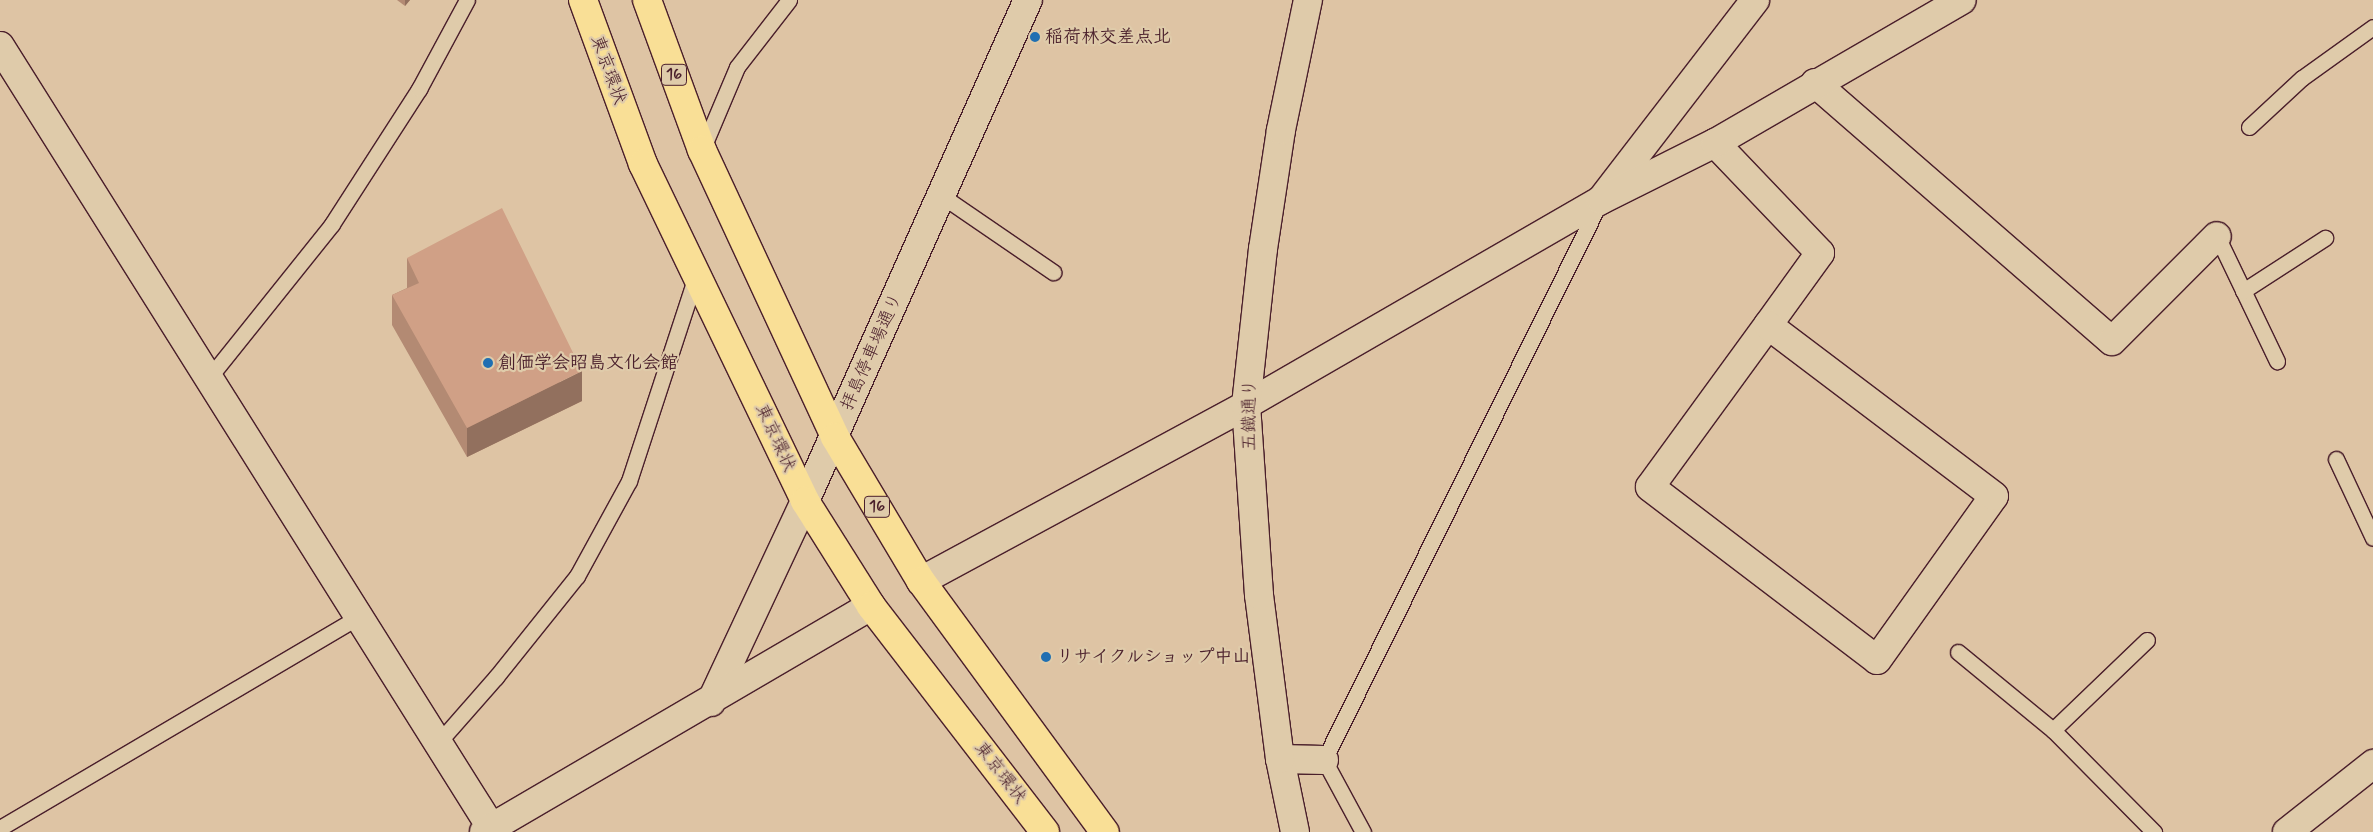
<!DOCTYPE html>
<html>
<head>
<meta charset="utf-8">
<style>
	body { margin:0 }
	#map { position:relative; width:2373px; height:832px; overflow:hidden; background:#dec4a4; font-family:Mynerve,"Klee One",sans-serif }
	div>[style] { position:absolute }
	.roads { filter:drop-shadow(1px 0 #4a1f2b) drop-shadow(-1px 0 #4a1f2b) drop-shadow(0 1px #4a1f2b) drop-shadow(0 -1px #4a1f2b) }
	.service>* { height:15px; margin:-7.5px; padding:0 7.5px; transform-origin:7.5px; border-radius:7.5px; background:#dfcbaa }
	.minor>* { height:28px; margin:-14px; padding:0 14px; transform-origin:14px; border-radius:14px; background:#dfcbaa }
	.tertiary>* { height:28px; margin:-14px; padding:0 14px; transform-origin:14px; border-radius:14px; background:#dfcbaa }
	.trunk>* { height:28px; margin:-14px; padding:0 14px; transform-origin:14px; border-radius:14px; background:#f9df96 }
	.wall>* { inset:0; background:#b38a73 }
	.shaded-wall>* { inset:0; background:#92705e }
	.building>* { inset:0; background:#d0a086 }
	.dots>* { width:14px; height:14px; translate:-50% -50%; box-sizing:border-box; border:2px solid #dfcbaa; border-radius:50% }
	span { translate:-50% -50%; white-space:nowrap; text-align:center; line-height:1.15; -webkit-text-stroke:4.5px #dfcbaa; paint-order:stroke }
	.shield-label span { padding:1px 4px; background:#dfcbaa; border:1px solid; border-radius:4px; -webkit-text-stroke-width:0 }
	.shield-label { font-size:16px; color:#4a1f2b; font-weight:700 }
	.poi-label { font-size:18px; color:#4a1f2b; font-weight:700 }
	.left { translate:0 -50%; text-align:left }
	.street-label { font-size:18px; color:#4a1f2b }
</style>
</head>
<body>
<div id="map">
	<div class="roads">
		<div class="service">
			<div style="left:2249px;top:127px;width:72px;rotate:-42.8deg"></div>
			<div style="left:2302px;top:78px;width:87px;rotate:-35.7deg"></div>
			<div style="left:702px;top:150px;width:90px;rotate:-67.1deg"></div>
			<div style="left:737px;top:67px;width:85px;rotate:-52.2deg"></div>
			<div style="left:942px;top:196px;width:135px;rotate:34.4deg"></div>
			<div style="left:2217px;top:236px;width:139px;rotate:64.4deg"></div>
			<div style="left:2243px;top:291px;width:98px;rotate:-32.9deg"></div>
			<div style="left:208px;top:379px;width:198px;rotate:-51.3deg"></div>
			<div style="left:332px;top:224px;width:161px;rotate:-57.2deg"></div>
			<div style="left:419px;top:89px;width:101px;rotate:-61.7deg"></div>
			<div style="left:2336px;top:459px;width:87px;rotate:64.9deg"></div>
			<div style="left:1958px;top:652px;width:123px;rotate:39.4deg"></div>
			<div style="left:2053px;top:730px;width:144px;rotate:45.3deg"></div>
			<div style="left:2053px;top:730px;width:130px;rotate:-43.8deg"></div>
			<div style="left:438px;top:743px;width:88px;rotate:-48.7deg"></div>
			<div style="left:496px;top:677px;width:129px;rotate:-51.3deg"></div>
			<div style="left:577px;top:576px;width:108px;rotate:-61.3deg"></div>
			<div style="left:629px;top:481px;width:216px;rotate:-71.9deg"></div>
			<div style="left:0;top:828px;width:414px;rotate:-30.5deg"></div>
			<div style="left:1363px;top:832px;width:82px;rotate:-118.4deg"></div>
			<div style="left:1324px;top:760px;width:620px;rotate:-63.68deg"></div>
		</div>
		<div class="minor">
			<div style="left:0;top:46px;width:928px;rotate:57.85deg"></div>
			<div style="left:1815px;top:83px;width:393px;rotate:41deg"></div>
			<div style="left:2112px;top:341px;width:148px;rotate:-45deg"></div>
			<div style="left:1715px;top:143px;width:152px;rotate:46.3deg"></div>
			<div style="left:1820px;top:253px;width:89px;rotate:125.8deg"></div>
			<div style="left:1768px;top:325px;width:200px;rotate:126.1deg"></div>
			<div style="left:1650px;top:487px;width:285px;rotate:37.3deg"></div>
			<div style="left:1877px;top:660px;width:201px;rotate:-54.5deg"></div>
			<div style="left:1994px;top:496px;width:283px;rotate:-142.9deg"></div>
			<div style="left:1605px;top:195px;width:246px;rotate:-52.4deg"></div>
			<div style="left:921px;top:581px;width:370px;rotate:-28.4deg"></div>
			<div style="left:1246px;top:405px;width:410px;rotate:-30deg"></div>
			<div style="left:1601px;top:200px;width:127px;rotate:-26.6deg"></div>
			<div style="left:1715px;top:143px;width:285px;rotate:-30.1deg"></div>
			<div style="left:711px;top:702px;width:222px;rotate:-64.9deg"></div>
			<div style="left:1280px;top:759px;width:44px;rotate:1.3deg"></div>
			<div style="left:484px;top:832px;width:448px;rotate:-30.3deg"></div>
			<div style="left:1295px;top:832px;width:75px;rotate:-101.6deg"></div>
			<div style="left:1280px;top:759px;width:165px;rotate:-97.3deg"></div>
			<div style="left:1259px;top:595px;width:190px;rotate:-93.9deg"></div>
			<div style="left:1246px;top:405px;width:157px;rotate:-83.8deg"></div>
			<div style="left:1263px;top:249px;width:120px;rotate:-81.4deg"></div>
			<div style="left:1281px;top:130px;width:133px;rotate:-78.3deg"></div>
		</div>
		<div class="tertiary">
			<div style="left:805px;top:501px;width:548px;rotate:-66.01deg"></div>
			<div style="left:2287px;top:832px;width:110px;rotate:-38.3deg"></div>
		</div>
		<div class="trunk">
			<div style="left:583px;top:0;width:175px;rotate:69.9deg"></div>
			<div style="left:643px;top:164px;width:374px;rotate:64.3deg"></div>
			<div style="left:805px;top:501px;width:124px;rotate:57.8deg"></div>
			<div style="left:871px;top:606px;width:285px;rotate:52.4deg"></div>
			<div style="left:647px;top:0;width:160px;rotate:69.9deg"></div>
			<div style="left:702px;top:150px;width:316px;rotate:65.1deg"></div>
			<div style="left:835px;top:437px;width:168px;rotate:59.2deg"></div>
			<div style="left:921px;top:581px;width:311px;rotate:53.8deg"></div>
		</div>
	</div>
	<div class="wall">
		<div style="clip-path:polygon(397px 0,410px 0,405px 6px)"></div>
		<div style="clip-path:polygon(407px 258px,582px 401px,467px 457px,392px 325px,392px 295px,407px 288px)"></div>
	</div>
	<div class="shaded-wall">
		<div style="clip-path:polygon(405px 0,410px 0,405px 6px)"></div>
		<div style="clip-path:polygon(582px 371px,582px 401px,467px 457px,467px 428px)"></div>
	</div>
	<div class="building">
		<div style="clip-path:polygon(502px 208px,582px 371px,467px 428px,392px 295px,419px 283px,407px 258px)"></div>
	</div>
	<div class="dots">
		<div style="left:1035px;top:37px;background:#1f6fb2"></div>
		<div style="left:488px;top:363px;background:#1f6fb2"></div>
		<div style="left:1046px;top:657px;background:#1f6fb2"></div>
	</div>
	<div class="shield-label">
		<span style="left:674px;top:75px">16</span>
		<span style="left:877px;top:507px">16</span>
	</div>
	<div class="poi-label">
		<span class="left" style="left:1045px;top:37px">稲荷林交差点北</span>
		<span class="left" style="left:498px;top:363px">創価学会昭島文化会館</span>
		<span class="left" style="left:1056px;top:657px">リサイクルショップ中山</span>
	</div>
	<div class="street-label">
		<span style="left:608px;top:70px;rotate:70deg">東京環状</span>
		<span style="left:872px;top:352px;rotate:-66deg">拝島停車場通り</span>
		<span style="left:1250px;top:415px;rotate:-90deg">五鐵通り</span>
		<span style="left:775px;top:438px;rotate:65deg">東京環状</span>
		<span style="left:1000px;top:773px;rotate:52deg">東京環状</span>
	</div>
</div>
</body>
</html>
